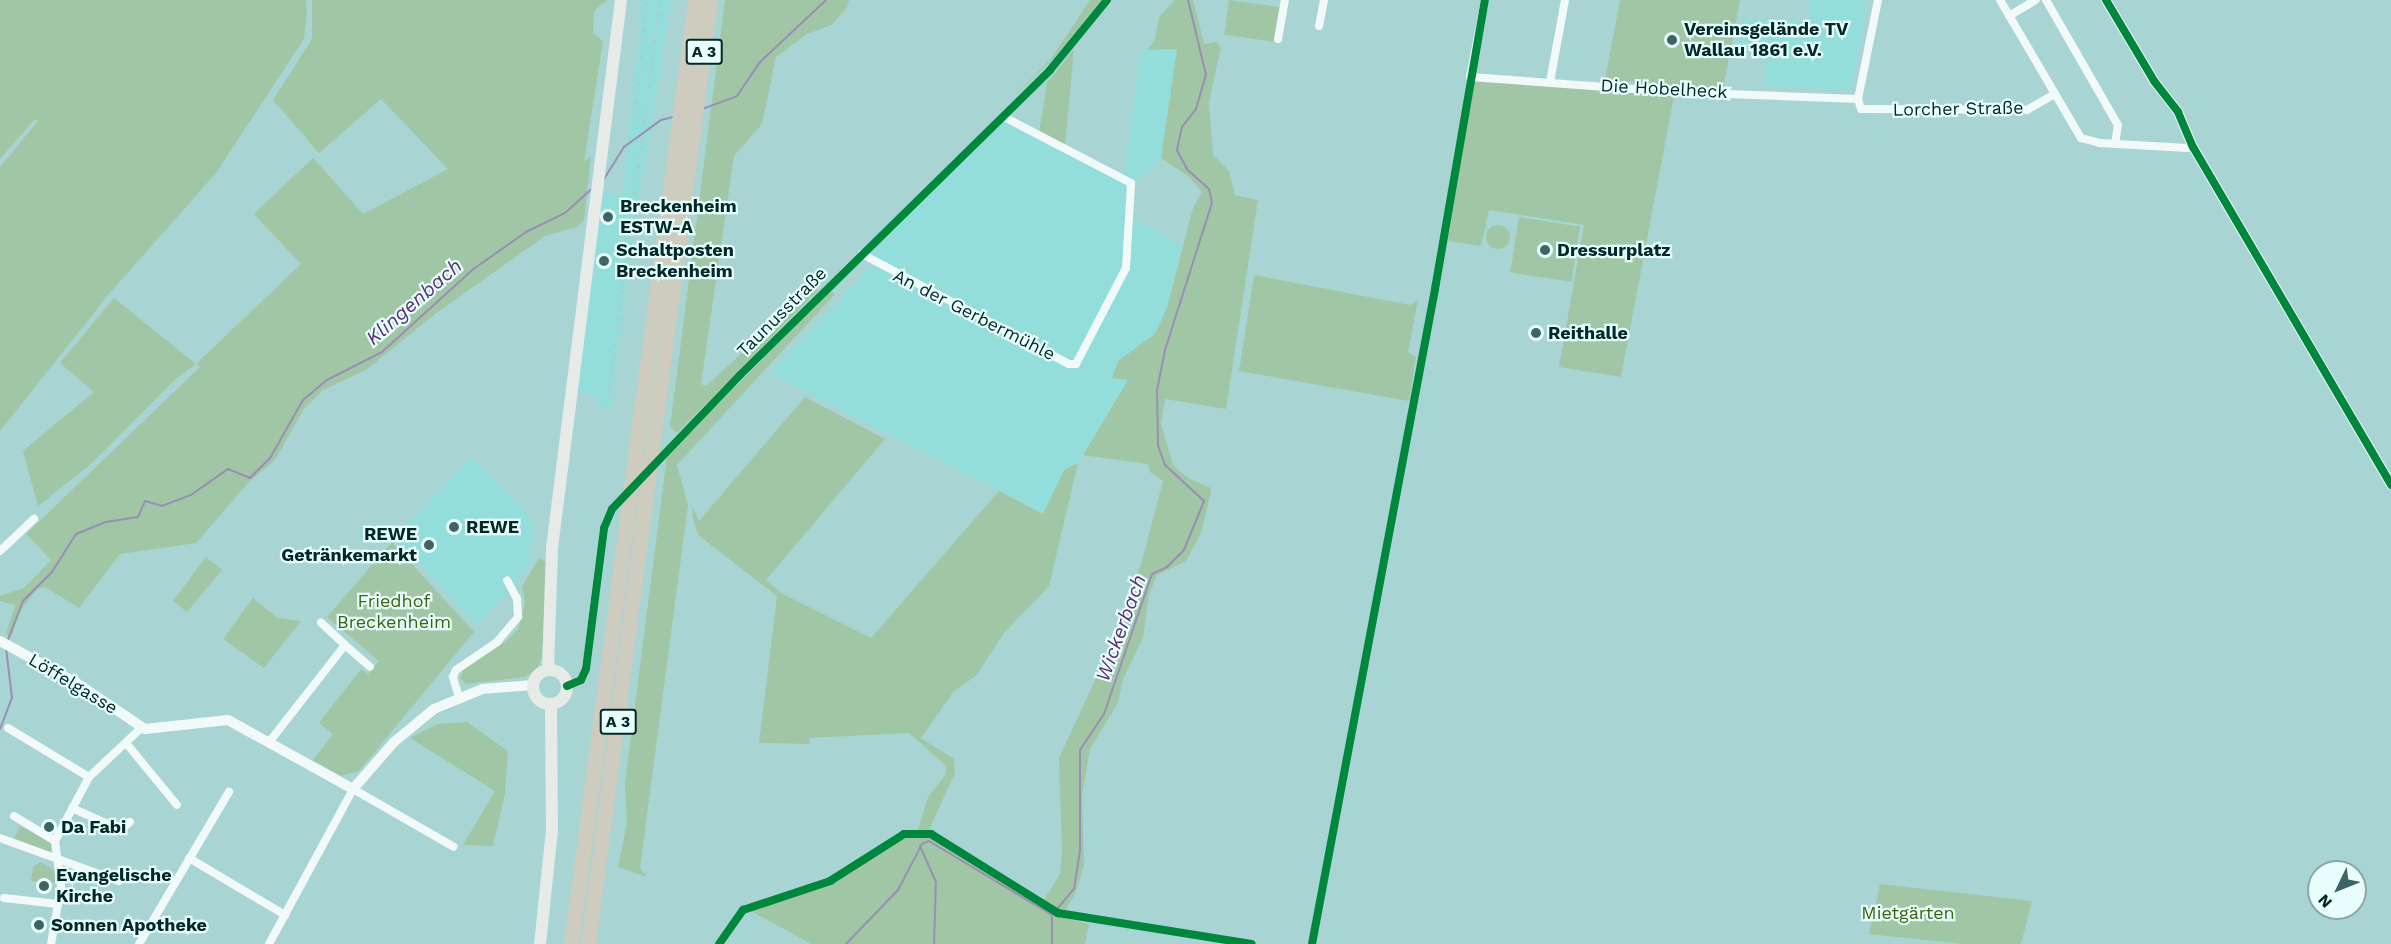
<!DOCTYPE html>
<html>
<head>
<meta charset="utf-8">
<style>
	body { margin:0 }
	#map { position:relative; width:2391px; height:944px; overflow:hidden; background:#a8d5d4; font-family:"Work Sans",sans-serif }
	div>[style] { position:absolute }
	.built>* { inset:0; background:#93dddb }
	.green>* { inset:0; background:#a0c6a6; transform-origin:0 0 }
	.round { border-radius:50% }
	.stream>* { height:2px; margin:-1px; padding:0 1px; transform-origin:1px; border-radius:1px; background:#998fb5 }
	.minor>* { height:8px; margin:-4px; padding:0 4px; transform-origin:4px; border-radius:4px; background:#f2f9f9 }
	.tertiary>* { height:10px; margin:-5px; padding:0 5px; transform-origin:5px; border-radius:5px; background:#f2f9f9 }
	.secondary>* { height:12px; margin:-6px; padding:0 6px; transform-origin:6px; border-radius:6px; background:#e7ebe7 }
	.secondary>.ring { margin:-6px; padding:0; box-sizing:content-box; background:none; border:12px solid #e7ebe7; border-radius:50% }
	.motorway>* { height:15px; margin:-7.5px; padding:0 7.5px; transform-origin:7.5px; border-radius:7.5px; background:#ceccbf }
	.rail>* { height:2px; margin-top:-1px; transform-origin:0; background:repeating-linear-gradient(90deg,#b7c6c5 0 3px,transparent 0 9px) }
	.cycleway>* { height:8px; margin:-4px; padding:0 4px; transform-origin:4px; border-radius:4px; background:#00873e }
	.dots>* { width:16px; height:16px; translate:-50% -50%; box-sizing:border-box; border:3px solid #e7fefd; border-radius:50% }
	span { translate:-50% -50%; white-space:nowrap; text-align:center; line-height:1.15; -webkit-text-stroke:4.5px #e7fefd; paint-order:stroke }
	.shield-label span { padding:2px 4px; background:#e7fefd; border:2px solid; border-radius:4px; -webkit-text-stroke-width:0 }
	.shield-label { font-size:16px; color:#022827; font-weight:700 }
	.poi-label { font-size:18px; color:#022827; font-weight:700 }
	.left { translate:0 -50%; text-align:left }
	.right { translate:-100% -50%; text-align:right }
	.street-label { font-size:18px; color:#022827 }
	.park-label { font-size:18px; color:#3c630d }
	.water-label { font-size:20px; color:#5d3075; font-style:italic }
	.north { position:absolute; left:2307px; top:860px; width:60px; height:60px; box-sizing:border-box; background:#e7fefd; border:2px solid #8ba8a7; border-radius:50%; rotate:227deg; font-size:16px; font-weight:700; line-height:24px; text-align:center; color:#022827 }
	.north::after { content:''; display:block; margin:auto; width:21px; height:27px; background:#3c6564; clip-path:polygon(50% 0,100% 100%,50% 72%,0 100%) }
</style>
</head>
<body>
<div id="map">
	<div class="built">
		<div style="clip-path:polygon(642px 0,650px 0,651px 13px,653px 0,671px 0,634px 228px,611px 410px,597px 408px,598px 396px,577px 392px,602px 192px,623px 194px)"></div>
		<div style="clip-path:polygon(1810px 0,1867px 0,1851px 90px,1764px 85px,1768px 52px,1738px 45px,1744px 18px,1808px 21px)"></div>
		<div style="clip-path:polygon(1177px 48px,1161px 158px,1135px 183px,1124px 175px,1141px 50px)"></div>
		<div style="clip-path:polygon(1004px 121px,1128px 186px,1133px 218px,1182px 245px,1167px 308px,1155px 334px,1118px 361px,1128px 380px,1078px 463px,1064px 470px,1044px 514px,770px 373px,877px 261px,869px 252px)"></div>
		<div style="clip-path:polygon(472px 457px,528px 515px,534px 527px,528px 568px,477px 625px,395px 537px)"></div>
	</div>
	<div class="green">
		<div style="clip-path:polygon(0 0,306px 0,307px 14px,304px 39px,216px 173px,109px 294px,0 431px,0 167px,38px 121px,35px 119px,0 159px)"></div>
		<div style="clip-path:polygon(312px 0,607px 0,594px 11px,593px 33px,603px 41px,584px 162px,591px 156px,584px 220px,577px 227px,545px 236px,435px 314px,366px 370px,323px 390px,304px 409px,275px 460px,249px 482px,196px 543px,120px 554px,79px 608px,45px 587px,38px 588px,21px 610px,11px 638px,6px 634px,15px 605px,0 601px,0 596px,24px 588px,51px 560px,26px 534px,200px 367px,196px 364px,176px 379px,92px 463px,38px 506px,23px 451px,94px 392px,60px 363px,114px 298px,196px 364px,301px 264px,254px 214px,313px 158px,363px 214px,448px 169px,381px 99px,319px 153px,273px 100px,312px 39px)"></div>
		<div style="clip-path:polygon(725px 0,849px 0,847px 8px,831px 25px,807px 34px,776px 57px,762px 124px,734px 156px,701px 384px,706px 386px,815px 287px,818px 290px,677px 433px,670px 427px)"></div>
		<div style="clip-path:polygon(1090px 0,1102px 0,1051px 61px,1003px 107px,1051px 59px)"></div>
		<div style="clip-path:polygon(1175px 0,1193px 0,1204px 44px,1216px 42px,1221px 47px,1209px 102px,1213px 155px,1229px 171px,1235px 195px,1258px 200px,1226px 409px,1165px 399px,1161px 424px,1173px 465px,1188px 478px,1211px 488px,1211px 492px,1201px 533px,1186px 561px,1157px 575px,1149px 594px,1143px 638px,1123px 679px,1118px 703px,1090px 749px,1082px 796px,1084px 865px,1076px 892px,1061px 917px,1089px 924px,1085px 944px,811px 944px,751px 911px,829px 884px,904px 837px,917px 833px,928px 797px,946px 774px,946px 766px,909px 733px,810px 738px,809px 744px,759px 743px,777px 596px,698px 535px,692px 516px,693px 508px,699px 521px,805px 397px,885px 439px,766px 580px,781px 593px,871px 638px,999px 491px,1043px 514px,1064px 470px,1078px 463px,1049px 586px,1004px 633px,976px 676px,954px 691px,921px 738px,954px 759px,955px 773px,928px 832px,936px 841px,1043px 906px,1051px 905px,1044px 900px,1060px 874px,1062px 852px,1059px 758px,1110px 648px,1142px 561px,1163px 481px,1150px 472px,1148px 464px,1083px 455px,1128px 380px,1112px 378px,1118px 361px,1155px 334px,1167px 308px,1193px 208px,1202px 192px,1188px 176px,1161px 158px,1177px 49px,1148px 50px,1155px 39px,1159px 17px)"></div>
		<div style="left:1229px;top:0;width:53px;height:35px;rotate:8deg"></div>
		<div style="clip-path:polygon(1620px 0,1740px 0,1723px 90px,1605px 80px)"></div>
		<div style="clip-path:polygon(1074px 49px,1065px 145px,1039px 133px,1047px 83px)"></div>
		<div style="clip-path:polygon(1474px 79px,1674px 96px,1621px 377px,1559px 367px,1584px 225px,1489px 210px,1481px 246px,1448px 241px)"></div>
		<div style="left:1519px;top:217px;width:62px;height:56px;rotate:9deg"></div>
		<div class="round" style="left:1486px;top:225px;width:24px;height:24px"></div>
		<div style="clip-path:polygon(1254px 275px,1410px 305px,1418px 300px,1408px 352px,1416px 357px,1409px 401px,1239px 371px)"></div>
		<div style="clip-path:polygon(830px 291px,835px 294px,677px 465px,688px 505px,640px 868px,647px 877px,618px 867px,627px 823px,625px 783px,667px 456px)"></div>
		<div style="clip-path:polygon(392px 542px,474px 632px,359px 771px,341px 776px,313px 760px,333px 734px,319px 723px,361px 669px,368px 674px,379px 661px,327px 617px)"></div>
		<div style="clip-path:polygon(206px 557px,222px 570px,187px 612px,173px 601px)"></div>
		<div style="clip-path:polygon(539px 558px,547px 563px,542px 656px,537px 669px,525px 677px,466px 684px,460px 678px,464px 669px,505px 642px,518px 629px,525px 604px,522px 587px)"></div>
		<div style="clip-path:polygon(253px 598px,277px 618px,301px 621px,264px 668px,223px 639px)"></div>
		<div style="clip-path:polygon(467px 722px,508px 751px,505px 794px,493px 846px,463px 845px,495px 791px,410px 738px,437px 724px)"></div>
		<div style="clip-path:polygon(20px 826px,51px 843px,51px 851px,46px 852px,14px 838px)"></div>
		<div style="clip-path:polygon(40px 862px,53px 869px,57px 883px,31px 881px,33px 867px)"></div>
		<div style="clip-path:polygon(1880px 884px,2032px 901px,2021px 944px,1963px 944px,1869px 934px)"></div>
	</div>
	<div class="stream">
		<div style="left:702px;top:109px;width:37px;rotate:-20deg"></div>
		<div style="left:737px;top:96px;width:40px;rotate:-56deg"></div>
		<div style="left:759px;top:63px;width:92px;rotate:-43.2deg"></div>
		<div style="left:604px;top:179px;width:38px;rotate:-58deg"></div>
		<div style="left:624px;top:147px;width:46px;rotate:-36.1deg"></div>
		<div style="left:661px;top:120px;width:12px;rotate:-14deg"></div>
		<div style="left:7px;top:642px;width:44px;rotate:-68.7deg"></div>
		<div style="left:23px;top:601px;width:41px;rotate:-45deg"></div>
		<div style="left:52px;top:572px;width:45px;rotate:-57.7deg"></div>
		<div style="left:76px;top:534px;width:32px;rotate:-22deg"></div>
		<div style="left:106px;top:522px;width:32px;rotate:-9deg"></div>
		<div style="left:138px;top:517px;width:17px;rotate:-66deg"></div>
		<div style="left:145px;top:501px;width:18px;rotate:16deg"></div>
		<div style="left:162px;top:506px;width:31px;rotate:-21deg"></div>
		<div style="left:191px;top:495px;width:45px;rotate:-35.1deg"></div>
		<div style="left:228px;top:469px;width:24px;rotate:22deg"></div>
		<div style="left:250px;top:478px;width:28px;rotate:-45deg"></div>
		<div style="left:270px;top:458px;width:67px;rotate:-60.4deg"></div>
		<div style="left:303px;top:400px;width:31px;rotate:-40deg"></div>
		<div style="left:327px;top:380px;width:62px;rotate:-27deg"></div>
		<div style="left:382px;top:352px;width:122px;rotate:-42.3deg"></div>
		<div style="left:472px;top:270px;width:66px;rotate:-35.1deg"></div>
		<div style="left:526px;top:232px;width:43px;rotate:-26deg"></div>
		<div style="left:565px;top:213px;width:38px;rotate:-42deg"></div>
		<div style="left:0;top:729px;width:33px;rotate:-69deg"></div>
		<div style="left:12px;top:698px;width:50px;rotate:-96.8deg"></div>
		<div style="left:846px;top:944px;width:75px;rotate:-46.1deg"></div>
		<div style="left:898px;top:890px;width:47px;rotate:-62.4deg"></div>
		<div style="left:934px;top:944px;width:62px;rotate:-88.2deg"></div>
		<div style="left:936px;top:882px;width:39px;rotate:-114deg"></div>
		<div style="left:920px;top:846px;width:5px;rotate:-37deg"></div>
		<div style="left:924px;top:843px;width:5px;rotate:-22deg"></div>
		<div style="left:929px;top:841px;width:144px;rotate:31deg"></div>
		<div style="left:1052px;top:915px;width:34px;rotate:-50deg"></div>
		<div style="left:1074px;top:889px;width:39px;rotate:-81deg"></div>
		<div style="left:1080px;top:850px;width:100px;rotate:-90deg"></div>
		<div style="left:1080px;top:750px;width:43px;rotate:-56.3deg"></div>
		<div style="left:1104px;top:714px;width:148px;rotate:-71.1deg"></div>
		<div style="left:1152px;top:574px;width:17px;rotate:-25deg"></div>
		<div style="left:1167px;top:567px;width:24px;rotate:-45deg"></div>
		<div style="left:1184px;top:550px;width:53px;rotate:-67.8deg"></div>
		<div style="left:1204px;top:501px;width:53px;rotate:-137.3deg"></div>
		<div style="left:1165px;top:465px;width:20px;rotate:-110deg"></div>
		<div style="left:1158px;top:446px;width:56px;rotate:-91deg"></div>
		<div style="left:1157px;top:390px;width:41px;rotate:-78.7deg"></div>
		<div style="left:1165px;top:350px;width:154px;rotate:-72.3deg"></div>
		<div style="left:1212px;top:203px;width:14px;rotate:-102deg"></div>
		<div style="left:1209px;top:189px;width:30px;rotate:-138deg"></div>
		<div style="left:1187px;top:169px;width:21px;rotate:-118deg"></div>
		<div style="left:1177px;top:150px;width:24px;rotate:-78deg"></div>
		<div style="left:1182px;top:127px;width:23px;rotate:-52deg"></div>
		<div style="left:1196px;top:109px;width:35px;rotate:-74deg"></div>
		<div style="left:1206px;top:75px;width:77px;rotate:-103.5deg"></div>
		<div style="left:1052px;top:944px;width:27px;rotate:-90deg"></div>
	</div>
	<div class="minor">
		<div style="left:1485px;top:0;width:78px;rotate:101deg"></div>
		<div style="left:1470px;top:77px;width:207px;rotate:4.2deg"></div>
		<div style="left:1676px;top:92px;width:182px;rotate:2.2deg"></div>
		<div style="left:1878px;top:0;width:101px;rotate:101.4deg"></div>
		<div style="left:1858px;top:99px;width:10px;rotate:73deg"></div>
		<div style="left:1861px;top:109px;width:166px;rotate:0.3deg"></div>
		<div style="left:2027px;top:110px;width:32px;rotate:-30deg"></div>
		<div style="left:2000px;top:0;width:160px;rotate:59.6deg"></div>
		<div style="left:2081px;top:138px;width:20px;rotate:15deg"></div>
		<div style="left:2100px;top:143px;width:87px;rotate:3.3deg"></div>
		<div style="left:2046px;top:0;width:144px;rotate:60.1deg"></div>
		<div style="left:2118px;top:125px;width:19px;rotate:99deg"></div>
		<div style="left:2009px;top:16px;width:31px;rotate:-31deg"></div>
		<div style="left:1319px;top:26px;width:26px;rotate:-79deg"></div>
		<div style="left:1278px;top:39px;width:40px;rotate:-80deg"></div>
		<div style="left:1550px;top:82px;width:83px;rotate:-79.6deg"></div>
		<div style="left:862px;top:254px;width:234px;rotate:28deg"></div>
		<div style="left:1069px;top:364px;width:7px"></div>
		<div style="left:1076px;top:364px;width:108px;rotate:-62.5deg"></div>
		<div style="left:1126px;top:268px;width:85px;rotate:-86.6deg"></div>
		<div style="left:1131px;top:183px;width:143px;rotate:-152.5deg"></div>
		<div style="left:0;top:551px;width:47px;rotate:-43.3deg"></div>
		<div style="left:345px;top:645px;width:33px;rotate:41deg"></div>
		<div style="left:567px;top:686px;width:15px;rotate:-23deg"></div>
		<div style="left:581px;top:680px;width:12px;rotate:-66deg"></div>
		<div style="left:586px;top:669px;width:142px;rotate:-82.7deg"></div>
		<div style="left:604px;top:528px;width:21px;rotate:-67deg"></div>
		<div style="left:612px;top:509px;width:184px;rotate:-46.3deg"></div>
		<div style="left:739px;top:376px;width:436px;rotate:-44.5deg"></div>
		<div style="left:1050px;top:70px;width:90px;rotate:-50.8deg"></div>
		<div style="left:459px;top:697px;width:21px;rotate:-107deg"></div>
		<div style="left:453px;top:677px;width:8px;rotate:-67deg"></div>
		<div style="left:456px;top:670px;width:50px;rotate:-34.3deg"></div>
		<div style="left:497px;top:642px;width:33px;rotate:-50deg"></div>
		<div style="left:518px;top:617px;width:18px;rotate:-93deg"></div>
		<div style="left:517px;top:599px;width:21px;rotate:-118deg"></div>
		<div style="left:8px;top:728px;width:95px;rotate:31.2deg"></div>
		<div style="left:270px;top:741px;width:122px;rotate:-52deg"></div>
		<div style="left:345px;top:645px;width:33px;rotate:-137deg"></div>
		<div style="left:126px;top:743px;width:80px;rotate:50.6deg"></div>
		<div style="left:72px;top:808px;width:54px;rotate:24.2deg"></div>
		<div style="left:121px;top:830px;width:12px;rotate:-42deg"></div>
		<div style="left:14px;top:816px;width:48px;rotate:31.4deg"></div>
		<div style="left:0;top:838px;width:126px;rotate:20deg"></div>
		<div style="left:189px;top:858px;width:112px;rotate:30.7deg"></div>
		<div style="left:4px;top:898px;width:54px;rotate:6.3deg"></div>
		<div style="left:51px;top:944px;width:59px;rotate:-80.2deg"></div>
		<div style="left:61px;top:886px;width:45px;rotate:-97.6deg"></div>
		<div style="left:55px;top:841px;width:72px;rotate:-62deg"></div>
		<div style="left:89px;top:777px;width:71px;rotate:-43.3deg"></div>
		<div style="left:139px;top:944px;width:177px;rotate:-59.4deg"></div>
		<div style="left:269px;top:944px;width:176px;rotate:-61.5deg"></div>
		<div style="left:353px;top:789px;width:116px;rotate:29.9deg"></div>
	</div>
	<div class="tertiary">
		<div style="left:2106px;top:0;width:94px;rotate:59.3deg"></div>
		<div style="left:2154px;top:81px;width:39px;rotate:52deg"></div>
		<div style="left:2178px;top:112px;width:38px;rotate:67deg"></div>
		<div style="left:2193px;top:147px;width:392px;rotate:59.6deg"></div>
		<div style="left:0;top:641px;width:85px;rotate:28.7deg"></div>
		<div style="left:75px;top:682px;width:84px;rotate:33.9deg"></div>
		<div style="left:145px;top:729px;width:83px;rotate:-6.2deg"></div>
		<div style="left:228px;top:720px;width:143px;rotate:28.9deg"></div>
		<div style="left:353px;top:789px;width:62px;rotate:-48.9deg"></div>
		<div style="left:394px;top:742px;width:52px;rotate:-39.5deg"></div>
		<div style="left:434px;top:709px;width:52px;rotate:-22.6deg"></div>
		<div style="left:482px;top:689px;width:51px;rotate:-4.5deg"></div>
	</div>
	<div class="secondary">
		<div style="left:548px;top:670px;width:122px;rotate:-88.1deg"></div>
		<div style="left:552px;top:548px;width:552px;rotate:-82.82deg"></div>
		<div class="ring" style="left:533px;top:670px;width:22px;height:22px"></div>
		<div style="left:540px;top:944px;width:115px;rotate:-84deg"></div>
		<div style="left:552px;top:830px;width:126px;rotate:-90.5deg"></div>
	</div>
	<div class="motorway">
		<div style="left:571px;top:944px;width:952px;rotate:-82.52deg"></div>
		<div style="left:588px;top:944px;width:952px;rotate:-82.64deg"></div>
	</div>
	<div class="rail">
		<div style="left:635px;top:122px;width:123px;rotate:-84.4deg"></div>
		<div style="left:607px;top:409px;width:412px;rotate:-82.6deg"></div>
	</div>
	<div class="cycleway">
		<div style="left:2106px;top:0;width:94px;rotate:59.3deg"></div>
		<div style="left:2154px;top:81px;width:39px;rotate:52deg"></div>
		<div style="left:2178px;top:112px;width:38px;rotate:67deg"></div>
		<div style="left:2193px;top:147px;width:392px;rotate:59.6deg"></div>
		<div style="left:567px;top:686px;width:15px;rotate:-23deg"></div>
		<div style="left:581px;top:680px;width:12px;rotate:-66deg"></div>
		<div style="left:586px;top:669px;width:142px;rotate:-82.7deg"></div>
		<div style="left:604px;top:528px;width:21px;rotate:-67deg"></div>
		<div style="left:612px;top:509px;width:184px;rotate:-46.3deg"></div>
		<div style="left:739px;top:376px;width:436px;rotate:-44.5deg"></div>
		<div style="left:1050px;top:70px;width:90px;rotate:-50.8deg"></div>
		<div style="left:719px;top:944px;width:42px;rotate:-54.8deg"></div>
		<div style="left:743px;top:910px;width:92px;rotate:-18.4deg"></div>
		<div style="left:830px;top:881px;width:88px;rotate:-32.4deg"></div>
		<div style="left:904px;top:834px;width:27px"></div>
		<div style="left:931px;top:834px;width:150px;rotate:31.9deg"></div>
		<div style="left:1058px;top:913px;width:196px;rotate:9.1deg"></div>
		<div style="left:1312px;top:944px;width:666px;rotate:-79.36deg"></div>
		<div style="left:1435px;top:289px;width:293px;rotate:-80.2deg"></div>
	</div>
	<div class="dots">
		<div style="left:1672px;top:40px;background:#3c6564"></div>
		<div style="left:608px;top:217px;background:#3c6564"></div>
		<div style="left:1545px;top:250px;background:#3c6564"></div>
		<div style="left:604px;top:261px;background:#3c6564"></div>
		<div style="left:1536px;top:333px;background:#3c6564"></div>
		<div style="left:454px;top:527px;background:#3c6564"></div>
		<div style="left:429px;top:545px;background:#3c6564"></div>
		<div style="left:49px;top:827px;background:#3c6564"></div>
		<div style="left:44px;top:886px;background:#3c6564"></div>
		<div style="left:39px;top:925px;background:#3c6564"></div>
	</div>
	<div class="shield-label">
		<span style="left:704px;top:52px">A 3</span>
		<span style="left:618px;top:722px">A 3</span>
	</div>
	<div class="poi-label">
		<span class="left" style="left:1684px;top:40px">Vereinsgelände TV<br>Wallau 1861 e.V.</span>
		<span class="left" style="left:620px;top:217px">Breckenheim<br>ESTW-A</span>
		<span class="left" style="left:1557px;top:250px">Dressurplatz</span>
		<span class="left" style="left:616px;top:261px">Schaltposten<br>Breckenheim</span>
		<span class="left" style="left:1548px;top:333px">Reithalle</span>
		<span class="left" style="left:466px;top:527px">REWE</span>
		<span class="right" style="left:417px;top:545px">REWE<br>Getränkemarkt</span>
		<span class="left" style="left:61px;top:827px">Da Fabi</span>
		<span class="left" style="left:56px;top:886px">Evangelische<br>Kirche</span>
		<span class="left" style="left:51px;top:925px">Sonnen Apotheke</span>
	</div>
	<div class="street-label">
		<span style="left:1664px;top:89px;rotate:3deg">Die Hobelheck</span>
		<span style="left:1958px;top:109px;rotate:-1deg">Lorcher Straße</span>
		<span style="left:782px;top:312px;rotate:-45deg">Taunusstraße</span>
		<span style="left:974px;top:315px;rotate:27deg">An der Gerbermühle</span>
		<span style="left:73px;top:684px;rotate:31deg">Löffelgasse</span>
	</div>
	<div class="park-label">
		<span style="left:394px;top:612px">Friedhof<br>Breckenheim</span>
		<span style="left:1908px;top:913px">Mietgärten</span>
	</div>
	<div class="water-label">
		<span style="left:414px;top:302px;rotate:-41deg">Klingenbach</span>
		<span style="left:1121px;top:628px;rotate:-70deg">Wickerbach</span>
	</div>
	<div class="north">N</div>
</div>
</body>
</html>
